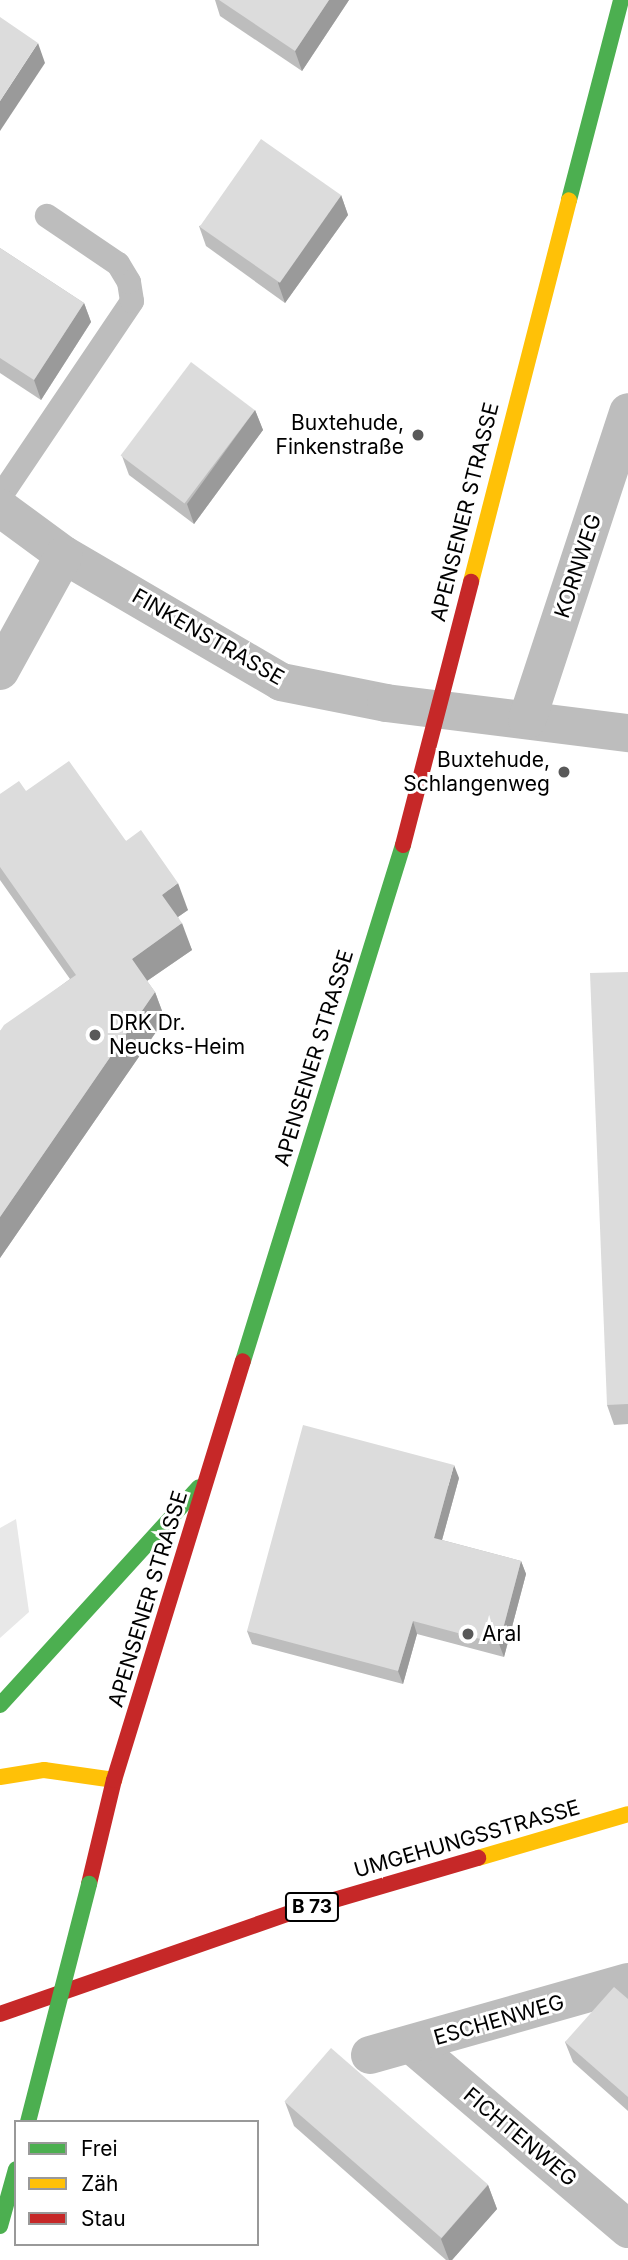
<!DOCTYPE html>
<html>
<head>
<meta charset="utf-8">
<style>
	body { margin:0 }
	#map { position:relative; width:628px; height:2260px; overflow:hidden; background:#fff; font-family:Inter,sans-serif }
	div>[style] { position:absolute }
	.green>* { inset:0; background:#e8e8e8 }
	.lane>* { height:24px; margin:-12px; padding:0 12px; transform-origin:12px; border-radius:12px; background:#bdbdbd }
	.street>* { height:38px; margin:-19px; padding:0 19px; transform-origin:19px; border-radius:19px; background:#bdbdbd }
	.fast>* { height:16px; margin:-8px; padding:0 8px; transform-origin:8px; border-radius:8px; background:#4caf50 }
	.slow>* { height:16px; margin:-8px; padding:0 8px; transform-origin:8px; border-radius:8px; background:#ffc107 }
	.jam>* { height:16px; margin:-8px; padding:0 8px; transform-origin:8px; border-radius:8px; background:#c62828 }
	.fast-bridge>* { height:16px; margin:-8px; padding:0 8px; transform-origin:8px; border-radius:8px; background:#4caf50 }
	.wall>* { inset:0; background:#bdbdbd }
	.shaded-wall>* { inset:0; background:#9a9a9a }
	.building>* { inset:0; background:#dcdcdc; transform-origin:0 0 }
	.dots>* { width:19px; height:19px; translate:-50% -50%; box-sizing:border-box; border:4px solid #fff; border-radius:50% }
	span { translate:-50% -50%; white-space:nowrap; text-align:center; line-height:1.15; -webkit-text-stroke:6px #fff; paint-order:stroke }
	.shield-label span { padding:2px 5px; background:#fff; border:2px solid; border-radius:5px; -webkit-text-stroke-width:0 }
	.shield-label { font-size:19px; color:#000; font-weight:700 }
	.poi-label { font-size:21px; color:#000 }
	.right { translate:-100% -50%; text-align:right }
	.left { translate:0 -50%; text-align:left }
	.street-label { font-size:21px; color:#000 }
	.legend { position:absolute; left:14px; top:2120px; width:245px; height:126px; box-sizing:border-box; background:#fff; border:2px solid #999; margin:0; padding:9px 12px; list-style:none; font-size:21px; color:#000 }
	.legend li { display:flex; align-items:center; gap:14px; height:35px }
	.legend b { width:35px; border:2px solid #999 }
</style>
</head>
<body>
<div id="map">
	<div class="green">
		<div style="clip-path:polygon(16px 1519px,29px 1612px,0 1638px,0 1528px)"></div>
	</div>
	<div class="lane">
		<div style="left:0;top:497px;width:236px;rotate:-56deg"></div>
		<div style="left:132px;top:301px;width:19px;rotate:-99deg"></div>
		<div style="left:129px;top:282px;width:21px;rotate:-121deg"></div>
		<div style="left:118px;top:264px;width:86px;rotate:-145.9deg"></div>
	</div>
	<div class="street">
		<div style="left:0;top:508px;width:79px;rotate:36.3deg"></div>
		<div style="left:64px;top:555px;width:251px;rotate:30.3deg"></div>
		<div style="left:281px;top:682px;width:107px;rotate:11.3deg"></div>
		<div style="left:386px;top:703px;width:244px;rotate:7.1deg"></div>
		<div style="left:0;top:671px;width:132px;rotate:-61.1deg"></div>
		<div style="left:527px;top:720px;width:324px;rotate:-71.8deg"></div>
		<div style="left:412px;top:2045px;width:284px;rotate:40.4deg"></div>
		<div style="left:370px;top:2055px;width:268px;rotate:-15.8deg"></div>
	</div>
	<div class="fast">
		<div style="left:569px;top:200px;width:207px;rotate:-75.4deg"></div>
		<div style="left:243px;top:1361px;width:540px;rotate:-72.77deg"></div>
		<div style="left:0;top:1705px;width:295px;rotate:-47.6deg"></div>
		<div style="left:0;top:2226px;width:59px;rotate:-74.3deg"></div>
	</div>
	<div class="slow">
		<div style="left:471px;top:582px;width:394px;rotate:-75.6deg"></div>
		<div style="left:0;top:1777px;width:45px;rotate:-9deg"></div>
		<div style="left:44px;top:1770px;width:71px;rotate:8.1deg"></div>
		<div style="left:478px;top:1858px;width:156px;rotate:-16.3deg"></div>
	</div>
	<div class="jam">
		<div style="left:403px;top:845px;width:272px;rotate:-75.5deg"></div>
		<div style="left:89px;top:1884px;width:107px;rotate:-76.5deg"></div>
		<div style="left:114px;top:1780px;width:438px;rotate:-72.9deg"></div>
		<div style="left:0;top:2014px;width:310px;rotate:-19.2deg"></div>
		<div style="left:293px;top:1912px;width:193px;rotate:-16.3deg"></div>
	</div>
	<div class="fast-bridge">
		<div style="left:28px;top:2122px;width:246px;rotate:-75.6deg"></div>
	</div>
	<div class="wall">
		<div style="clip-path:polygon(215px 0,349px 0,302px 71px,220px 16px)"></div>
		<div style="clip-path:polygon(341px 195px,348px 215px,285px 303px,206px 246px,199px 226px)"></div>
		<div style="clip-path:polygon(0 248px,84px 303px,91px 322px,41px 400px,0 373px)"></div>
		<div style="clip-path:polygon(255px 410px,263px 430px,194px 524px,129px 475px,122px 456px)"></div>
		<div style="clip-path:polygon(26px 791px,126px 841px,188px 910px,178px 917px,192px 950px,147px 981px,155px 992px,165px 1019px,0 1258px,0 1031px,70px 979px,0 880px,0 794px)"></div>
		<div style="clip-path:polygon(628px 972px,628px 1424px,614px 1425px,607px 1405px)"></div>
		<div style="clip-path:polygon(459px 1478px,442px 1540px,521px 1561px,526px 1574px,504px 1657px,417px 1634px,403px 1684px,252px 1644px,247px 1631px)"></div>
		<div style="clip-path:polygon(628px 1999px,628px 2111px,573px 2062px,565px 2042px)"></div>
		<div style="clip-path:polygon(285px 2102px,488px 2185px,497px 2209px,452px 2260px,446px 2260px,294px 2126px)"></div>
	</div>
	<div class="shaded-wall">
		<div style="clip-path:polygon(329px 0,349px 0,302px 71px,295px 51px)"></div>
		<div style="clip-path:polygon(38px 43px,45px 63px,0 131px,0 101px)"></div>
		<div style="clip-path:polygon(341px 195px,348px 215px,285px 303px,278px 283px)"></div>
		<div style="clip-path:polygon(84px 303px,91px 322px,41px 400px,34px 380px)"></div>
		<div style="clip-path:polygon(255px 410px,263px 430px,194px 524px,187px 504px)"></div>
		<div style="clip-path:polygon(178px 883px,188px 910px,172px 921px,162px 895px)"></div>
		<div style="clip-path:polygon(182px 923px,192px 950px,141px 985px,132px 959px)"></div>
		<div style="clip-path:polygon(155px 992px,165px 1019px,0 1258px,0 1217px)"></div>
		<div style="clip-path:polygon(454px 1465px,459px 1478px,439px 1551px,434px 1538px)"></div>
		<div style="clip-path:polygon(521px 1561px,526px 1574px,504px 1657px,499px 1644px)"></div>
		<div style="clip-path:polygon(413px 1621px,417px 1634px,403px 1684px,398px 1671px)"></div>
		<div style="clip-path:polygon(488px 2185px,497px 2209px,452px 2260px,449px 2260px,441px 2239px)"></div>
	</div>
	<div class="building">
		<div style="clip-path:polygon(219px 0,329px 0,295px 51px)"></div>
		<div style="clip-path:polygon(0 17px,38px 43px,0 101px)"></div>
		<div style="left:261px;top:139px;width:98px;height:107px;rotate:35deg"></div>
		<div style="clip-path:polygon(0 248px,84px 303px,34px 380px,0 358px)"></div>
		<div style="left:191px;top:362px;width:80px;height:117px;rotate:37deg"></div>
		<div style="clip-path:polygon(69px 761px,126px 841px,141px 830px,178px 883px,162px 895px,182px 923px,132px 959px,155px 992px,0 1217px,0 1031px,4px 1025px,76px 975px,0 867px,0 794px,19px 781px,26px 791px)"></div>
		<div style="clip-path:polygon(628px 972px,628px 1404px,607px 1405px,590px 973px)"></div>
		<div style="clip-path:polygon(303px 1425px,454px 1465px,434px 1538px,521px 1561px,499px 1644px,413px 1621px,398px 1671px,247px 1631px)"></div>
		<div style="clip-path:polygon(614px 1987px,628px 1999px,628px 2097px,565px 2042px)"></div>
		<div style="left:331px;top:2048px;width:208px;height:71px;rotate:41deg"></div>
	</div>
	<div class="dots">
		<div style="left:418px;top:435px;background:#595959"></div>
		<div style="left:564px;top:772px;background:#595959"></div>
		<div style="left:95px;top:1035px;background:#595959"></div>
		<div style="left:468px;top:1634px;background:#595959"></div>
	</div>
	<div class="shield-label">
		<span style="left:312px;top:1907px">B 73</span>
	</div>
	<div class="poi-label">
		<span class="right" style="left:404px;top:435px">Buxtehude,<br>Finkenstraße</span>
		<span class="right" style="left:550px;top:772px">Buxtehude,<br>Schlangenweg</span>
		<span class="left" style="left:109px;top:1035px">DRK Dr.<br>Neucks-Heim</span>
		<span class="left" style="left:482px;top:1634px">Aral</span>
	</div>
	<div class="street-label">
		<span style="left:465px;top:512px;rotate:-76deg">APENSENER STRASSE</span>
		<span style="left:578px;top:566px;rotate:-72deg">KORNWEG</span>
		<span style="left:208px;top:637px;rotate:30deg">FINKENSTRASSE</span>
		<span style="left:314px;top:1058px;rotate:-73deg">APENSENER STRASSE</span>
		<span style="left:148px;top:1599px;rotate:-73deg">APENSENER STRASSE</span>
		<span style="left:467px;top:1839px;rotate:-16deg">UMGEHUNGSSTRASSE</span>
		<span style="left:499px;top:2020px;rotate:-16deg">ESCHENWEG</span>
		<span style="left:520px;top:2137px;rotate:40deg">FICHTENWEG</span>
	</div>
	<ul class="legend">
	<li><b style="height:9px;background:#4caf50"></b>Frei</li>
	<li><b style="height:9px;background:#ffc107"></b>Zäh</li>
	<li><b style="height:9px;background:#c62828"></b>Stau</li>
	</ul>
</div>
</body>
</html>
